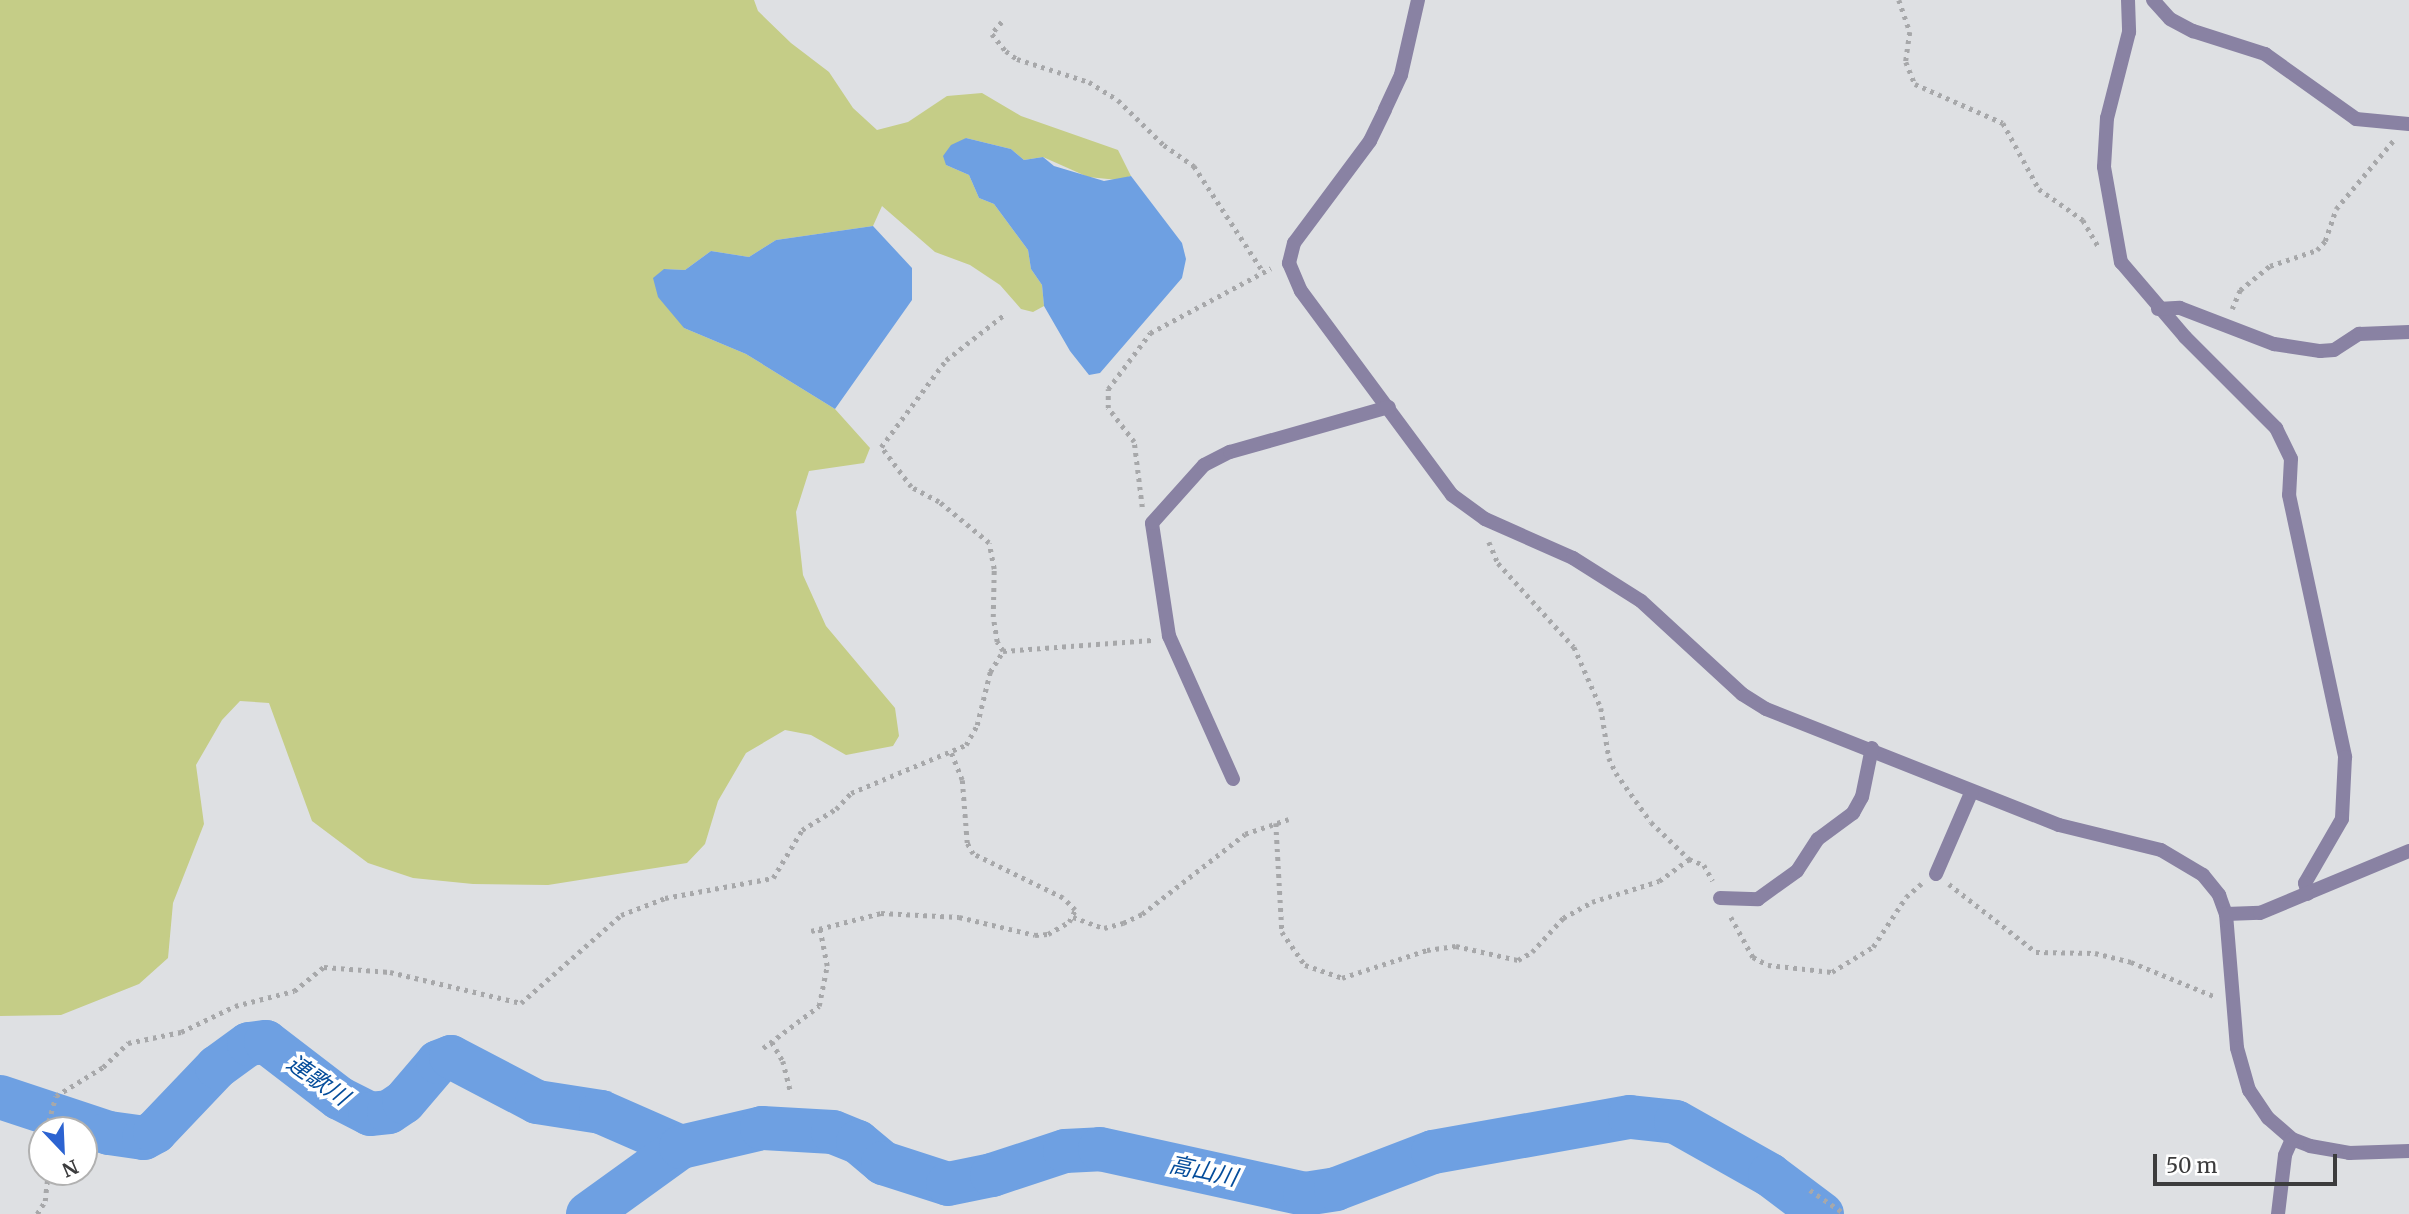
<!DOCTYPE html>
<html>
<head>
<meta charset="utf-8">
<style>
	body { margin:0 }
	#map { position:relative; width:2409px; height:1214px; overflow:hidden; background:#dee0e3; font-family:Merriweather,"Noto Sans JP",serif }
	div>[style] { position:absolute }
	.green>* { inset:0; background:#c5cd87 }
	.water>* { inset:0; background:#6ea0e2 }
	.river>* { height:44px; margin:-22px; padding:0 22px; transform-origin:22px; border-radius:22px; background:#6ea0e2 }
	.path>* { height:4.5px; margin-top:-2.25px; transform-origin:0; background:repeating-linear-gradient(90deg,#a7a8aa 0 3.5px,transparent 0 8.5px) }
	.minor>* { height:14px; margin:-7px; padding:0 7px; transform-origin:7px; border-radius:7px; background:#8982a3 }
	span { translate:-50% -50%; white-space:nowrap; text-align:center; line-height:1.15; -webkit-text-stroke:7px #fff; paint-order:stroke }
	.water-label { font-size:23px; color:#054d9b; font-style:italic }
	.north { position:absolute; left:28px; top:1116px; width:70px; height:70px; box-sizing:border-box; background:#fff; border:2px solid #b1b1b1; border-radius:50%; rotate:157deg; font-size:19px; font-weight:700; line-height:28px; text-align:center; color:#3c3c3d }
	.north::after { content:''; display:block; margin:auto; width:24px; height:32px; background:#2c63d1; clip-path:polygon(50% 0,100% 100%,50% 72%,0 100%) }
	.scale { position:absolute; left:2153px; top:1154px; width:184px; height:32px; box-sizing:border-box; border:4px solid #3c3c3d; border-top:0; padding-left:9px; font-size:21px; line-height:24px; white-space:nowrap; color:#3c3c3d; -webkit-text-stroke:5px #fff; paint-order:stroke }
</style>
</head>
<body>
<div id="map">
	<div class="green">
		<div style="clip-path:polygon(0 0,754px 0,758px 11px,791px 43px,829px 72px,853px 108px,877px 130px,908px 122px,947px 96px,982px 93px,1021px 116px,1118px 150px,1131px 176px,1118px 180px,1088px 177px,1043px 157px,1024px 160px,1011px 149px,966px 138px,946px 165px,969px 175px,979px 198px,994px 204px,1028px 250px,1031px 269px,1042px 285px,1044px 306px,1033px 312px,1021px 309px,1000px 285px,970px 265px,935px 252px,882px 206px,873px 226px,776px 240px,749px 257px,711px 251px,685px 270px,664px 269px,684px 328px,746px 354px,835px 409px,870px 448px,864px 463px,809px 471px,796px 512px,803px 575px,826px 626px,895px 708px,899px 736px,893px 746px,846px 755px,811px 735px,785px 730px,746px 753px,718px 801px,705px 844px,687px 863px,548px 885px,473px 884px,413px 878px,368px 863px,312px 821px,269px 703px,240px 701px,222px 720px,196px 765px,204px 824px,173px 903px,168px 958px,139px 984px,61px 1015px,0 1016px)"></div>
	</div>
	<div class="water">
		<div style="clip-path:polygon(966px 138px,1011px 149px,1024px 160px,1043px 157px,1054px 166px,1104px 181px,1131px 176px,1182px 243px,1186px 259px,1182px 278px,1100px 373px,1089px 375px,1070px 351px,1044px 306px,1042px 285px,1031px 269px,1028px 250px,994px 204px,979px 198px,969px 175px,946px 165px,943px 156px,951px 145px)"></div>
		<div style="clip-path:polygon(873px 226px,912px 268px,912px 300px,835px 409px,746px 354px,684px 328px,658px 297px,653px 278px,664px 269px,685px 270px,711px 251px,749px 257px,776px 240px)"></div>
	</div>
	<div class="river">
		<div style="left:0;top:1097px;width:115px;rotate:18.3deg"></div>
		<div style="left:109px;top:1133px;width:35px;rotate:8deg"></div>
		<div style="left:144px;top:1138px;width:13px;rotate:-29deg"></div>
		<div style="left:155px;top:1132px;width:90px;rotate:-46.4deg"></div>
		<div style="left:217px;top:1067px;width:39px;rotate:-36deg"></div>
		<div style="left:249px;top:1044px;width:17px;rotate:-7deg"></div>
		<div style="left:266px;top:1042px;width:92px;rotate:37.5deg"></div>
		<div style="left:339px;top:1098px;width:35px;rotate:27deg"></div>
		<div style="left:370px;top:1114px;width:19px;rotate:-6deg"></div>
		<div style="left:389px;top:1112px;width:18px;rotate:-34deg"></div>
		<div style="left:404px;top:1102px;width:52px;rotate:-49.6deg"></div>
		<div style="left:438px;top:1062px;width:14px;rotate:-21deg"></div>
		<div style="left:451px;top:1057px;width:97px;rotate:27.6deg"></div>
		<div style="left:537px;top:1102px;width:65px;rotate:8.9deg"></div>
		<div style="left:601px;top:1112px;width:87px;rotate:23.6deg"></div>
		<div style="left:588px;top:1214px;width:115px;rotate:-35.8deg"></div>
		<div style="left:681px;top:1147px;width:83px;rotate:-13.2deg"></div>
		<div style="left:762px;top:1128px;width:71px;rotate:3.2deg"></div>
		<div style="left:833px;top:1132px;width:27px;rotate:22deg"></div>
		<div style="left:858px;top:1142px;width:33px;rotate:40deg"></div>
		<div style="left:883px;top:1163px;width:68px;rotate:17.9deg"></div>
		<div style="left:948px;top:1184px;width:45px;rotate:-11.6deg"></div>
		<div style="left:992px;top:1175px;width:77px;rotate:-18.2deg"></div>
		<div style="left:1065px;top:1151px;width:35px;rotate:-3deg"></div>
		<div style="left:1100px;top:1149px;width:210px;rotate:12.4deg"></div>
		<div style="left:1305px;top:1194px;width:31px;rotate:-9deg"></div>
		<div style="left:1336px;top:1189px;width:104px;rotate:-20.9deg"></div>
		<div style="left:1433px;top:1152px;width:200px;rotate:-10.1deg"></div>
		<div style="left:1630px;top:1117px;width:46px;rotate:6.2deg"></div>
		<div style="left:1676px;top:1122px;width:108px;rotate:29.4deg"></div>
		<div style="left:1770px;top:1175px;width:65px;rotate:36.9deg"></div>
	</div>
	<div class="path">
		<div style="left:1899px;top:0;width:34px;rotate:71deg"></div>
		<div style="left:1910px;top:32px;width:30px;rotate:98deg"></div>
		<div style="left:1906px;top:62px;width:24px;rotate:68deg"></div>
		<div style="left:1915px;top:84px;width:96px;rotate:23.9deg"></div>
		<div style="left:2003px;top:123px;width:75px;rotate:61.4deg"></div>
		<div style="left:2039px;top:189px;width:54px;rotate:35.2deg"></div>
		<div style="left:2083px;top:220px;width:30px;rotate:60deg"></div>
		<div style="left:1002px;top:22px;width:16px;rotate:130deg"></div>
		<div style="left:992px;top:34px;width:22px;rotate:51deg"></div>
		<div style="left:1006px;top:51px;width:14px;rotate:36deg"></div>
		<div style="left:1017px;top:59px;width:76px;rotate:17.7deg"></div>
		<div style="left:1089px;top:82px;width:34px;rotate:32deg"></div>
		<div style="left:1118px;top:100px;width:64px;rotate:44.4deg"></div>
		<div style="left:1164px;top:145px;width:37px;rotate:35deg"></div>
		<div style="left:1194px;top:166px;width:124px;rotate:56.8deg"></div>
		<div style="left:2232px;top:309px;width:21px;rotate:-67deg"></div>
		<div style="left:2240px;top:290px;width:38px;rotate:-39deg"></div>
		<div style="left:2270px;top:266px;width:50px;rotate:-18.8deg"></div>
		<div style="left:2317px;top:250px;width:12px;rotate:-48deg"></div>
		<div style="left:2325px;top:241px;width:34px;rotate:-71deg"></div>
		<div style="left:2336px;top:209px;width:90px;rotate:-50deg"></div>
		<div style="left:1142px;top:507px;width:65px;rotate:-97deg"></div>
		<div style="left:1134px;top:442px;width:43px;rotate:-127.4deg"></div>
		<div style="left:1108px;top:408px;width:19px;rotate:-90deg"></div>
		<div style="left:1108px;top:389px;width:70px;rotate:-53.1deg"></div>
		<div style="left:1150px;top:333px;width:137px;rotate:-28.2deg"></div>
		<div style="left:1489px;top:542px;width:23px;rotate:67deg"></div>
		<div style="left:1498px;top:563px;width:113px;rotate:47.9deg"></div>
		<div style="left:1574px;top:647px;width:67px;rotate:66.1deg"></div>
		<div style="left:1601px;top:708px;width:51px;rotate:80.9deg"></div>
		<div style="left:1609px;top:758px;width:17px;rotate:65deg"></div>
		<div style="left:1616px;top:773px;width:60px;rotate:54.5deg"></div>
		<div style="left:1651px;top:822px;width:53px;rotate:44.2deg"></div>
		<div style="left:1003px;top:651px;width:11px;rotate:-124deg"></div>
		<div style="left:997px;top:642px;width:25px;rotate:-99deg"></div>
		<div style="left:993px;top:617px;width:48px;rotate:-88.8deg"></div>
		<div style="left:994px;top:569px;width:26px;rotate:-101deg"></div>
		<div style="left:989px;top:543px;width:65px;rotate:-140.6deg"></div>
		<div style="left:939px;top:502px;width:32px;rotate:-152deg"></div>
		<div style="left:911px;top:487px;width:50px;rotate:-126.9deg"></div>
		<div style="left:881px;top:447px;width:109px;rotate:-53.2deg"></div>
		<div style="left:946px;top:360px;width:75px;rotate:-37.9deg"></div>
		<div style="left:1276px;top:823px;width:109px;rotate:86.8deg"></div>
		<div style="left:1282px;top:932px;width:40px;rotate:55.1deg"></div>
		<div style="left:1305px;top:965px;width:39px;rotate:19deg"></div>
		<div style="left:1342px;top:978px;width:89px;rotate:-18.2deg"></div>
		<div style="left:1427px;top:950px;width:29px;rotate:-8deg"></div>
		<div style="left:1456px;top:946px;width:64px;rotate:12.7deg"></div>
		<div style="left:1518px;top:960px;width:16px;rotate:-30deg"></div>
		<div style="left:1532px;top:952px;width:46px;rotate:-47.6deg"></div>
		<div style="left:1563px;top:918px;width:33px;rotate:-29deg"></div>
		<div style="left:1592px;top:902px;width:70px;rotate:-17.4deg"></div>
		<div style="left:1659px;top:881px;width:37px;rotate:-36deg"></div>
		<div style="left:1689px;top:859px;width:16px;rotate:22deg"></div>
		<div style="left:1704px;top:865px;width:18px;rotate:61deg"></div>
		<div style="left:1949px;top:884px;width:110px;rotate:38deg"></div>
		<div style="left:2036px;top:952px;width:59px;rotate:1deg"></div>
		<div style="left:2095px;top:953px;width:37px;rotate:14deg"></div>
		<div style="left:2131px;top:962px;width:92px;rotate:22.4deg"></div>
		<div style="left:1073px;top:917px;width:33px;rotate:20deg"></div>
		<div style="left:1104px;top:928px;width:20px;rotate:-15deg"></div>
		<div style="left:1123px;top:923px;width:21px;rotate:-25deg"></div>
		<div style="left:1142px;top:914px;width:130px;rotate:-37.8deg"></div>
		<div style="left:1245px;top:834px;width:46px;rotate:-18.8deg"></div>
		<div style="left:1731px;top:917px;width:46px;rotate:61.2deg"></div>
		<div style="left:1753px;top:957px;width:17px;rotate:28deg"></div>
		<div style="left:1768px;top:965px;width:64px;rotate:6.2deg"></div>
		<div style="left:1832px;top:972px;width:48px;rotate:-31.4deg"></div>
		<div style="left:1873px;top:947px;width:60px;rotate:-56.6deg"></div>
		<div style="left:1906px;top:897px;width:21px;rotate:-41deg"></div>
		<div style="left:811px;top:931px;width:72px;rotate:-14.4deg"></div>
		<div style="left:881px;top:913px;width:78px;rotate:2.9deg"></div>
		<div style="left:959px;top:917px;width:78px;rotate:13.3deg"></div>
		<div style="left:1035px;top:935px;width:13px;rotate:-4deg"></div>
		<div style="left:1048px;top:934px;width:24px;rotate:-30deg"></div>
		<div style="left:1069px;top:922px;width:13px;rotate:-63deg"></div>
		<div style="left:1075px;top:910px;width:17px;rotate:-135deg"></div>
		<div style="left:1063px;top:898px;width:100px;rotate:-153.9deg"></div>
		<div style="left:973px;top:854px;width:13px;rotate:-119deg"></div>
		<div style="left:967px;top:843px;width:63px;rotate:-94.5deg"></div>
		<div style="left:962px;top:780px;width:29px;rotate:-112deg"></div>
		<div style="left:772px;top:1042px;width:22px;rotate:60deg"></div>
		<div style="left:783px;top:1061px;width:30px;rotate:76deg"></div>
		<div style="left:763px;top:1048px;width:70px;rotate:-36.9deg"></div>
		<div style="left:819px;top:1006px;width:41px;rotate:-78.7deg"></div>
		<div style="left:827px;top:966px;width:38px;rotate:-101deg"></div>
		<div style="left:46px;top:1130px;width:35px;rotate:-74deg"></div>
		<div style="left:56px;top:1096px;width:55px;rotate:-31.7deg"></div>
		<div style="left:103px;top:1067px;width:35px;rotate:-44deg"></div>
		<div style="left:128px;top:1043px;width:54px;rotate:-11.7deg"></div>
		<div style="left:181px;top:1032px;width:60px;rotate:-25.7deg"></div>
		<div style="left:235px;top:1006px;width:61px;rotate:-14.3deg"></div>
		<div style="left:294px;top:991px;width:38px;rotate:-39deg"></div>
		<div style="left:324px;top:967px;width:66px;rotate:4.3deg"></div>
		<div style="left:390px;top:972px;width:135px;rotate:13.3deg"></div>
		<div style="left:521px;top:1003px;width:133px;rotate:-41.3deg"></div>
		<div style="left:621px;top:915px;width:47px;rotate:-21.1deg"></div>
		<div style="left:665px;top:898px;width:110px;rotate:-10.5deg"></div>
		<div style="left:773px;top:878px;width:56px;rotate:-58.9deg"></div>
		<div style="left:802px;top:830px;width:40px;rotate:-32deg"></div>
		<div style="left:836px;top:809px;width:22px;rotate:-47deg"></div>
		<div style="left:851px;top:793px;width:125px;rotate:-22.7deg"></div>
		<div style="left:966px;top:745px;width:23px;rotate:-61deg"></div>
		<div style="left:977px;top:725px;width:55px;rotate:-76.2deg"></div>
		<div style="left:990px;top:672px;width:25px;rotate:-58deg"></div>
		<div style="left:1003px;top:651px;width:149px;rotate:-4.2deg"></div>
		<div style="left:1810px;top:1190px;width:42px;rotate:34.4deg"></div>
		<div style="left:37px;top:1214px;width:15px;rotate:-58deg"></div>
		<div style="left:45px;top:1201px;width:29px;rotate:-84deg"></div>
	</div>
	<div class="minor">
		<div style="left:1418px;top:0;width:77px;rotate:102.8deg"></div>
		<div style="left:1401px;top:75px;width:38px;rotate:115deg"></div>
		<div style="left:1385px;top:110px;width:34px;rotate:116deg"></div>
		<div style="left:1370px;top:141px;width:127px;rotate:126.7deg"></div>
		<div style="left:1294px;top:243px;width:21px;rotate:104deg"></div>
		<div style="left:1289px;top:263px;width:30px;rotate:67deg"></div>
		<div style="left:1301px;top:291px;width:254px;rotate:53.5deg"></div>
		<div style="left:1452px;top:495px;width:41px;rotate:36deg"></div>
		<div style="left:1485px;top:519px;width:96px;rotate:23.9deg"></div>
		<div style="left:1573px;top:558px;width:80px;rotate:32.3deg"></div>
		<div style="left:1641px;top:601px;width:137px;rotate:42.6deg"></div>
		<div style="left:1742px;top:694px;width:28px;rotate:32deg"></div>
		<div style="left:1766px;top:709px;width:315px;rotate:21.6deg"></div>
		<div style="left:2059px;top:825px;width:105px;rotate:13.8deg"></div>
		<div style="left:2161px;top:850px;width:49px;rotate:30.8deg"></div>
		<div style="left:2203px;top:875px;width:26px;rotate:51deg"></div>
		<div style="left:2219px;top:895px;width:20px;rotate:70deg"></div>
		<div style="left:2226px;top:914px;width:134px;rotate:85.3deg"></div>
		<div style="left:2237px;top:1048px;width:44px;rotate:74.1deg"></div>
		<div style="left:2249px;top:1090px;width:34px;rotate:56deg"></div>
		<div style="left:2268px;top:1118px;width:32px;rotate:41deg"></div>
		<div style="left:2292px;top:1139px;width:19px;rotate:21deg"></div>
		<div style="left:2310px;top:1146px;width:40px;rotate:10deg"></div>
		<div style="left:2349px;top:1153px;width:60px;rotate:-1.9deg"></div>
		<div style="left:2128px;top:0;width:32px;rotate:88deg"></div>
		<div style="left:2129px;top:32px;width:89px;rotate:104.3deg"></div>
		<div style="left:2107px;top:118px;width:49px;rotate:93.5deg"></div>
		<div style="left:2104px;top:167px;width:97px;rotate:79.9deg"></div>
		<div style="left:2121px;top:262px;width:99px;rotate:49.5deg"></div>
		<div style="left:2185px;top:337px;width:129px;rotate:45deg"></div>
		<div style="left:2276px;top:428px;width:34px;rotate:64deg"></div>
		<div style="left:2291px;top:459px;width:36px;rotate:93deg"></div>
		<div style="left:2289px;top:495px;width:268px;rotate:77.9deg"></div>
		<div style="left:2345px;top:757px;width:62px;rotate:92.8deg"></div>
		<div style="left:2342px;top:819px;width:74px;rotate:120deg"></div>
		<div style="left:2305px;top:883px;width:11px;rotate:75deg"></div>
		<div style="left:2153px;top:0;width:25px;rotate:48deg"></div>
		<div style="left:2170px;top:19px;width:26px;rotate:28deg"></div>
		<div style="left:2193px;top:31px;width:76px;rotate:17.7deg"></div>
		<div style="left:2265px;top:54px;width:112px;rotate:35.5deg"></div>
		<div style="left:2356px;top:119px;width:53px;rotate:5.4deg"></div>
		<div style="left:2158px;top:309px;width:22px;rotate:-3deg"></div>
		<div style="left:2180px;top:308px;width:101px;rotate:21deg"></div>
		<div style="left:2274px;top:344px;width:47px;rotate:8.7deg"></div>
		<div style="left:2320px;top:351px;width:14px;rotate:-4deg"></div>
		<div style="left:2334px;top:350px;width:30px;rotate:-33deg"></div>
		<div style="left:2359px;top:334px;width:50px;rotate:-2.3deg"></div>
		<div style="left:1233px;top:779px;width:157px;rotate:-114.1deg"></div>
		<div style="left:1169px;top:636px;width:114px;rotate:-98.6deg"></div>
		<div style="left:1152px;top:523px;width:78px;rotate:-48.1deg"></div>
		<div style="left:1204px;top:465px;width:29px;rotate:-27deg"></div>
		<div style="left:1230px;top:452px;width:165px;rotate:-15.8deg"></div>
		<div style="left:1936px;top:874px;width:90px;rotate:-66.6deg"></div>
		<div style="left:1720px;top:898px;width:38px;rotate:2deg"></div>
		<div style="left:1758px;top:899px;width:48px;rotate:-35.7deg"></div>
		<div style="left:1797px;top:871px;width:38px;rotate:-57deg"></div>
		<div style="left:1818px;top:839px;width:44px;rotate:-36.6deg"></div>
		<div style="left:1853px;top:813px;width:18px;rotate:-61deg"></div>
		<div style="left:1862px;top:797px;width:50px;rotate:-78.5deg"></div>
		<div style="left:2226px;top:914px;width:34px;rotate:-2deg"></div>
		<div style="left:2260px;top:913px;width:161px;rotate:-22.6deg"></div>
		<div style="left:2278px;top:1214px;width:59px;rotate:-83.2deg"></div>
		<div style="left:2285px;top:1155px;width:17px;rotate:-66deg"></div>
	</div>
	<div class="water-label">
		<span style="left:318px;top:1080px;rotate:35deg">連歌川</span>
		<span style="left:1203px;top:1171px;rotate:12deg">高山川</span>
	</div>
	<div class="north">N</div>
	<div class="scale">50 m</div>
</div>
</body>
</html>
